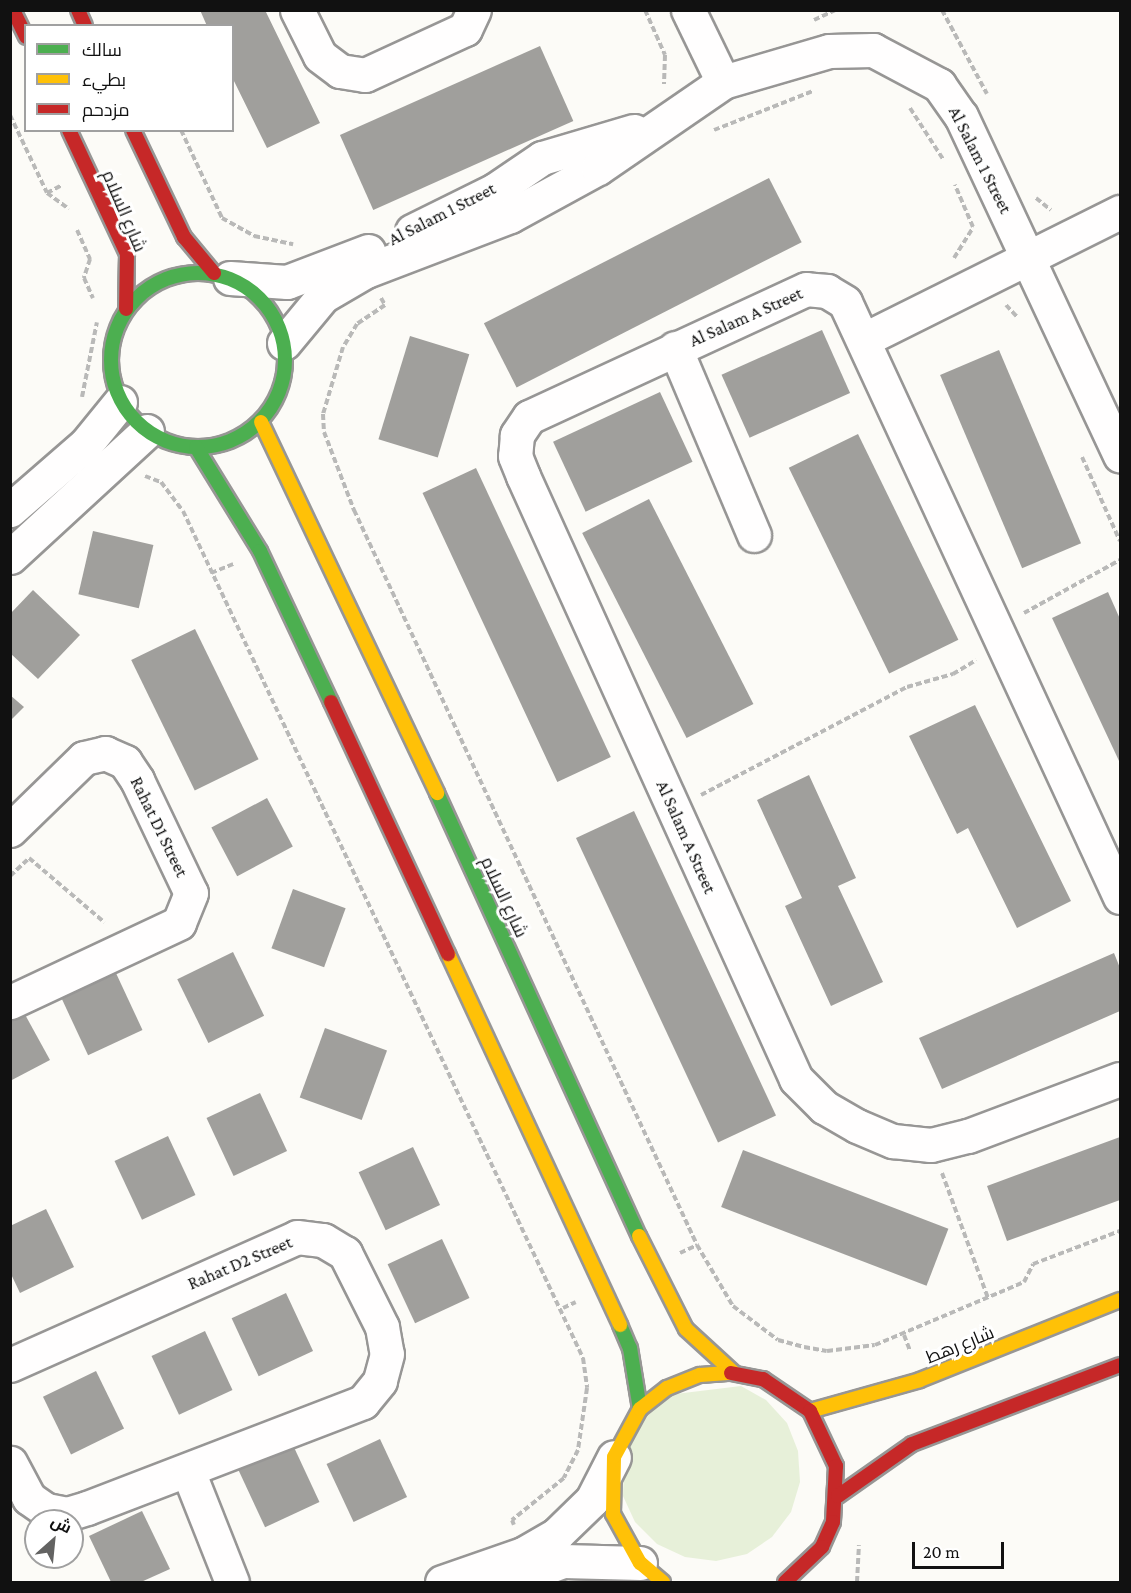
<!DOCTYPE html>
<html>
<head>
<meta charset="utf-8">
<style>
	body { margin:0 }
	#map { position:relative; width:1131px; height:1593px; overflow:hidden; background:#fcfbf7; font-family:"Crimson Pro",Cairo,serif }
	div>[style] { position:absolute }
	.green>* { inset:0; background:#e7f0d9 }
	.building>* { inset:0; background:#a09f9c; transform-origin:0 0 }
	.path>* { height:4px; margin-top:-2px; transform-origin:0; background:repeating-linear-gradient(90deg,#b9b9b8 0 6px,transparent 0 9px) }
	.roads { filter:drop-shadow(2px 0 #979695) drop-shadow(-2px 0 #979695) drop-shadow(0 2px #979695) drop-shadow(0 -2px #979695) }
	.street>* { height:33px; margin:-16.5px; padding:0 16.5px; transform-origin:16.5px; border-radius:16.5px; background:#fffefe }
	.fast>* { height:14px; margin:-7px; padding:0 7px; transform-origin:7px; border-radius:7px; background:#4caf50 }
	.fast>.ring { margin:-7px; padding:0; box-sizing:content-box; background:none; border:14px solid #4caf50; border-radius:50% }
	.slow>* { height:14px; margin:-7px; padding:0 7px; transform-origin:7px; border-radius:7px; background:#ffc107 }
	.jam>* { height:14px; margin:-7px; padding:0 7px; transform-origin:7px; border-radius:7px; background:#c62828 }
	span { translate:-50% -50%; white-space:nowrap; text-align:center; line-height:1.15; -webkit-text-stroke:6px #fff; paint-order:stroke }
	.street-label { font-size:18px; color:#111 }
	.frame { position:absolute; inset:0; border:12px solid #111; pointer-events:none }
	.legend { position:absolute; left:24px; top:24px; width:210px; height:108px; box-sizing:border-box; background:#fff; border:2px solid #a0a0a0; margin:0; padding:8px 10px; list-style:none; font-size:18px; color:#111 }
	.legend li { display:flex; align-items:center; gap:12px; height:30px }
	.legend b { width:30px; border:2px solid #a0a0a0 }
	.north { position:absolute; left:24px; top:1509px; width:60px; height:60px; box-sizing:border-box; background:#fff; border:2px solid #a0a0a0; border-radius:50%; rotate:27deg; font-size:16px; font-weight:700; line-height:24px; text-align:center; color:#111 }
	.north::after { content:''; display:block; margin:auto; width:21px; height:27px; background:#636362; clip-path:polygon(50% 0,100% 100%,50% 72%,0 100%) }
	.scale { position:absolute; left:912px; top:1542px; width:92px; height:27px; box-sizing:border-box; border:3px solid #111; border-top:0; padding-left:8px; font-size:18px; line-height:21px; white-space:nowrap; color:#111; -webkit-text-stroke:4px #fff; paint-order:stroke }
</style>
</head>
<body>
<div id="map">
	<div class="green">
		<div style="clip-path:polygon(741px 1386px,766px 1400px,787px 1423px,798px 1451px,800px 1482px,791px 1512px,772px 1537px,747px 1554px,716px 1561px,685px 1557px,657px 1544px,635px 1522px,623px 1496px,625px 1440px,659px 1396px)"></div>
	</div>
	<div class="building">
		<div style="clip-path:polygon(200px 10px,265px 10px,320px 123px,267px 148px,232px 77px,232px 26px,207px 26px)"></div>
		<div style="left:540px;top:46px;width:82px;height:219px;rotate:66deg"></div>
		<div style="left:769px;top:178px;width:72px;height:320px;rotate:63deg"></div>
		<div style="left:822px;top:330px;width:69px;height:110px;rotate:66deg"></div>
		<div style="left:410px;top:336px;width:62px;height:108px;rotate:17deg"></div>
		<div style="left:999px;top:350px;width:210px;height:64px;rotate:67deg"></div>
		<div style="left:660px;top:392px;width:77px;height:118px;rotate:65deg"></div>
		<div style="left:858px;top:434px;width:229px;height:77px;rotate:64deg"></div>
		<div style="left:476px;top:468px;width:319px;height:59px;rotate:65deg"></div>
		<div style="left:649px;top:499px;width:230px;height:75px;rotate:63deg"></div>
		<div style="left:93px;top:531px;width:62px;height:65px;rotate:13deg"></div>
		<div style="clip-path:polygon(33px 590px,80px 635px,38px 679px,10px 653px,10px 614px)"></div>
		<div style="clip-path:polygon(1108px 592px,1120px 619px,1120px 763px,1052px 618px)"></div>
		<div style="left:195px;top:629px;width:145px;height:71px;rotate:64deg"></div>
		<div style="clip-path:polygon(10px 695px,24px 707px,10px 721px)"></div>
		<div style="clip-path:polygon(975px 705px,1071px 901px,1017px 928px,968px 828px,957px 834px,909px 736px)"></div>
		<div style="clip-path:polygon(809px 775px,856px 878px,838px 886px,883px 982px,831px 1006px,785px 906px,802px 898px,757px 800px)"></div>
		<div style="left:267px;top:798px;width:55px;height:63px;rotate:62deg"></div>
		<div style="left:634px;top:811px;width:336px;height:64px;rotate:65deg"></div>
		<div style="left:293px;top:889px;width:56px;height:63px;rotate:20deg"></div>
		<div style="left:233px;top:952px;width:71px;height:62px;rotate:64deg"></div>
		<div style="clip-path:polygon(1114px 953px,1120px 968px,1120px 1011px,942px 1089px,919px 1038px)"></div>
		<div style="left:115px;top:971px;width:65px;height:60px;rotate:65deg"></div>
		<div style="clip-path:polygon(17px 1000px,50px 1060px,10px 1081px,10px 1004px)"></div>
		<div style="left:325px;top:1028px;width:66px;height:74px;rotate:20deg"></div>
		<div style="left:260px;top:1093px;width:64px;height:59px;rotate:65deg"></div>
		<div style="left:168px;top:1136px;width:65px;height:59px;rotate:65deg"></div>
		<div style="clip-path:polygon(1120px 1137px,1120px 1200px,1007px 1241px,987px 1186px)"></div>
		<div style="left:413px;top:1147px;width:64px;height:60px;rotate:65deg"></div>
		<div style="left:743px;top:1150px;width:220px;height:61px;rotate:21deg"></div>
		<div style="clip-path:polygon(46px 1209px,74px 1267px,20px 1293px,10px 1272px,10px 1226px)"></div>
		<div style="left:442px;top:1239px;width:65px;height:60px;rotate:65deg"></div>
		<div style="left:286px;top:1293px;width:64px;height:60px;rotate:65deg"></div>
		<div style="left:205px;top:1331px;width:65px;height:59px;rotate:65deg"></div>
		<div style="left:96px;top:1371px;width:64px;height:59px;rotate:64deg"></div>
		<div style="left:380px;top:1439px;width:64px;height:59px;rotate:65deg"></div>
		<div style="left:292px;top:1443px;width:65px;height:60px;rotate:65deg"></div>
		<div style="clip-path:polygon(142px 1511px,170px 1569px,141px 1582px,111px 1582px,89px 1536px)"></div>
	</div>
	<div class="path">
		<div style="left:645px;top:10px;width:49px;rotate:66deg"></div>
		<div style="left:665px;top:55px;width:29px;rotate:92deg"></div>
		<div style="left:942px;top:10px;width:95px;rotate:61.8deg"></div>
		<div style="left:814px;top:20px;width:23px;rotate:-25deg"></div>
		<div style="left:910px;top:108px;width:61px;rotate:57.1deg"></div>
		<div style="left:10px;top:115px;width:86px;rotate:64.6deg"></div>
		<div style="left:47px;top:193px;width:27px;rotate:36deg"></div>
		<div style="left:181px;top:130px;width:97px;rotate:65deg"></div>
		<div style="left:222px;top:218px;width:37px;rotate:29deg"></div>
		<div style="left:254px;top:236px;width:40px;rotate:12deg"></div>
		<div style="left:714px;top:130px;width:106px;rotate:-21.5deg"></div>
		<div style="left:47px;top:193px;width:17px;rotate:-28deg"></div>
		<div style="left:1036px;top:198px;width:19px;rotate:39deg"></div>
		<div style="left:77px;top:230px;width:32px;rotate:66deg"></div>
		<div style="left:90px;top:259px;width:20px;rotate:108deg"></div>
		<div style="left:84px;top:278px;width:22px;rotate:66deg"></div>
		<div style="left:954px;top:258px;width:36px;rotate:-58deg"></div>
		<div style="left:973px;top:227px;width:46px;rotate:-113.2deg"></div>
		<div style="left:381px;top:298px;width:8px;rotate:60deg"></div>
		<div style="left:385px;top:305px;width:34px;rotate:146deg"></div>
		<div style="left:357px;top:324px;width:27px;rotate:121deg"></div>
		<div style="left:343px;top:347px;width:70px;rotate:106.6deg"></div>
		<div style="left:323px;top:414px;width:18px;rotate:87deg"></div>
		<div style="left:324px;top:432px;width:84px;rotate:69deg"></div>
		<div style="left:354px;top:510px;width:811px;rotate:64.98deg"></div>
		<div style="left:697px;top:1245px;width:71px;rotate:59.5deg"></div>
		<div style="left:733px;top:1306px;width:56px;rotate:37.1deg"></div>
		<div style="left:778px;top:1340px;width:27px;rotate:15deg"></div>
		<div style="left:804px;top:1347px;width:23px;rotate:10deg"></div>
		<div style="left:827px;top:1351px;width:48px;rotate:-7.1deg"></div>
		<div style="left:875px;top:1345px;width:162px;rotate:-22.9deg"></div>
		<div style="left:1024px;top:1282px;width:20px;rotate:-63deg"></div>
		<div style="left:1033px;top:1264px;width:93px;rotate:-20.8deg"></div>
		<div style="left:1006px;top:305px;width:16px;rotate:47deg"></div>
		<div style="left:82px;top:397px;width:76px;rotate:-78.7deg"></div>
		<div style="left:1082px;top:457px;width:92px;rotate:65.7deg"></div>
		<div style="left:145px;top:476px;width:17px;rotate:21deg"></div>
		<div style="left:161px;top:482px;width:36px;rotate:53deg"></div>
		<div style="left:183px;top:511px;width:937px;rotate:64.72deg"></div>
		<div style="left:583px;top:1358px;width:30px;rotate:82deg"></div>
		<div style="left:587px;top:1388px;width:63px;rotate:98.3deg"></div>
		<div style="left:578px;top:1450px;width:31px;rotate:117deg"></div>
		<div style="left:564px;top:1478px;width:67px;rotate:141.1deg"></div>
		<div style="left:512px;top:1520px;width:5px;rotate:68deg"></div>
		<div style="left:211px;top:573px;width:24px;rotate:-22deg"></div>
		<div style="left:1024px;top:613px;width:110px;rotate:-28.9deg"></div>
		<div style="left:701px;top:795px;width:233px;rotate:-27.7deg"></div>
		<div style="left:907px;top:687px;width:48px;rotate:-15.8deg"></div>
		<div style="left:953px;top:674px;width:27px;rotate:-31deg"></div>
		<div style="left:10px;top:876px;width:26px;rotate:-43deg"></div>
		<div style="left:29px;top:858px;width:99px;rotate:40.5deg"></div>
		<div style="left:942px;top:1173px;width:133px;rotate:69.8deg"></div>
		<div style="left:680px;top:1253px;width:19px;rotate:-25deg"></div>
		<div style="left:563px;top:1308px;width:14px;rotate:-25deg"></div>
		<div style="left:904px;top:1335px;width:17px;rotate:69deg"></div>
		<div style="left:857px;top:1582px;width:37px;rotate:-87deg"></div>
	</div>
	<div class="roads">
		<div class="street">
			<div style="left:297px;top:10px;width:51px;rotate:63.4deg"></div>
			<div style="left:320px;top:56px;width:25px;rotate:37deg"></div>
			<div style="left:340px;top:71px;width:25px;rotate:9deg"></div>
			<div style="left:365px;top:75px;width:110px;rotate:-24.7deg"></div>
			<div style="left:465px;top:29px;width:21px;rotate:-65deg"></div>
			<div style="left:688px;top:10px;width:80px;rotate:64.1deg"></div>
			<div style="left:412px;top:231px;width:93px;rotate:-26.3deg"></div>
			<div style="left:495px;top:190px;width:57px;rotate:-34.2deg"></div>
			<div style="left:542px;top:158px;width:96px;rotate:-16.4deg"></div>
			<div style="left:230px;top:278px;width:57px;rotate:4deg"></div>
			<div style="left:287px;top:282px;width:87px;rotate:-20.9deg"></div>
			<div style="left:865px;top:339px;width:285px;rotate:-26.5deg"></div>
			<div style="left:284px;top:343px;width:61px;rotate:-50.3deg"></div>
			<div style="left:323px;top:296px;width:50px;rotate:-30.2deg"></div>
			<div style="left:366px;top:271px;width:154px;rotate:-20.9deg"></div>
			<div style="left:510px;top:216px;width:100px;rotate:-28.6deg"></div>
			<div style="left:598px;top:168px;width:152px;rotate:-34.5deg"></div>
			<div style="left:723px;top:82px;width:110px;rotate:-16.3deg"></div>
			<div style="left:829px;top:51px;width:44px;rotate:-1.3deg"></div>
			<div style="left:873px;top:50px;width:75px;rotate:27.9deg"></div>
			<div style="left:939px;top:85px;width:38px;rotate:55deg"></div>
			<div style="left:961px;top:116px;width:375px;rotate:64.9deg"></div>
			<div style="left:675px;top:348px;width:203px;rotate:67.1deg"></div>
			<div style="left:10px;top:510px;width:101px;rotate:-41deg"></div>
			<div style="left:86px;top:444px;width:54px;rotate:-51deg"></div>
			<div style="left:10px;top:557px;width:186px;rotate:-42.6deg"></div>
			<div style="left:10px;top:830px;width:103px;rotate:-44.2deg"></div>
			<div style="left:84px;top:758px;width:22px;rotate:-13deg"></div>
			<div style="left:105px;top:753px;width:22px;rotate:24deg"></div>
			<div style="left:125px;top:762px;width:22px;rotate:56deg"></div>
			<div style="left:137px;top:780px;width:125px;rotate:64.5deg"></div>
			<div style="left:191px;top:893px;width:32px;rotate:112deg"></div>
			<div style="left:179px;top:923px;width:187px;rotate:154.9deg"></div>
			<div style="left:1120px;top:897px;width:655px;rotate:-114.81deg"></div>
			<div style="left:845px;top:302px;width:21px;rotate:-149deg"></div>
			<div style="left:827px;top:291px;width:21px;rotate:-175deg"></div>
			<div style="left:806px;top:289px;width:305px;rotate:155.2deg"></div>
			<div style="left:529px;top:417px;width:22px;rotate:124deg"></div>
			<div style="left:517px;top:435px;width:21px;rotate:95deg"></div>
			<div style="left:515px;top:456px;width:22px;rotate:68deg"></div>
			<div style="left:523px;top:476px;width:662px;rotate:65.64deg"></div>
			<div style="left:796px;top:1079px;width:40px;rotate:45deg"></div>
			<div style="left:824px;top:1107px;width:38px;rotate:30deg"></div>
			<div style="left:857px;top:1126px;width:39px;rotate:23deg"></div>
			<div style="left:893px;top:1141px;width:38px;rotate:6deg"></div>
			<div style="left:931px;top:1145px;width:38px;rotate:-14deg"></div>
			<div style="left:968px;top:1136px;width:162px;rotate:-20.6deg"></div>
			<div style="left:10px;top:1365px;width:314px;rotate:-24deg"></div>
			<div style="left:297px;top:1237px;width:26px;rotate:7deg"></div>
			<div style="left:323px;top:1240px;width:26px;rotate:31deg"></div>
			<div style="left:345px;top:1253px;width:83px;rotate:63.4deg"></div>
			<div style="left:382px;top:1327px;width:27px;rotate:80deg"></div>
			<div style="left:387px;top:1354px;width:28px;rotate:105deg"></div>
			<div style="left:380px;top:1381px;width:27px;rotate:129deg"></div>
			<div style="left:363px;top:1402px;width:296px;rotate:159deg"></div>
			<div style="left:87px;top:1508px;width:21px;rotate:163deg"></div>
			<div style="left:67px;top:1514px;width:21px;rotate:-169deg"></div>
			<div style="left:46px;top:1510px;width:21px;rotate:-145deg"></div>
			<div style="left:29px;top:1498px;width:40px;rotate:-118deg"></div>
			<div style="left:188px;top:1471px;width:119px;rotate:68.4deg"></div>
			<div style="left:509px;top:1581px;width:58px;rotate:-20.3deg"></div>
			<div style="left:563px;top:1561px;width:77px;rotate:1.5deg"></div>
			<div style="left:442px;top:1582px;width:86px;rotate:-19.1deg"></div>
			<div style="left:523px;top:1554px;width:39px;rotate:-30deg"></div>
			<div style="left:557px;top:1534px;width:49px;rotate:-44.2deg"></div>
			<div style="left:592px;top:1500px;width:48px;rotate:-62.9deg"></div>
		</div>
		<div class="fast">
			<div class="ring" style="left:111px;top:273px;width:160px;height:160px"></div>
			<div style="left:196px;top:447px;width:122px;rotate:58.4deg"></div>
			<div style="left:260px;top:551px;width:167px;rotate:64.8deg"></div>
			<div style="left:437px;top:793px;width:487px;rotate:65.5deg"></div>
			<div style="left:620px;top:1325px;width:25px;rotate:67deg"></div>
			<div style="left:630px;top:1348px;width:62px;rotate:80.7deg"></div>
		</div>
		<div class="slow">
			<div style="left:261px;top:422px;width:411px;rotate:64.6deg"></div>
			<div style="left:448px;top:954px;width:409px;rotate:65.1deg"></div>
			<div style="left:639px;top:1236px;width:104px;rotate:63.2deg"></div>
			<div style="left:686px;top:1329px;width:65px;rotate:42.5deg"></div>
			<div style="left:810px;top:1411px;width:114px;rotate:-15.7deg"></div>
			<div style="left:920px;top:1380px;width:215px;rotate:-21.8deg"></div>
			<div style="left:663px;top:1582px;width:30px;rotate:-140deg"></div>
			<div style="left:640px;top:1563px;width:56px;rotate:-118.9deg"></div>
			<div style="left:613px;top:1514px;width:57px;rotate:-89deg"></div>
			<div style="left:614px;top:1457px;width:55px;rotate:-61.6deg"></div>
			<div style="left:640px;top:1409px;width:34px;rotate:-38deg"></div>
			<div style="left:667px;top:1388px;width:35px;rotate:-22deg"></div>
			<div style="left:700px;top:1375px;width:31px;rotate:-4deg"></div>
		</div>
		<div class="jam">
			<div style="left:13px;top:10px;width:30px;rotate:64deg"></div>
			<div style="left:78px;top:10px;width:17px;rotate:66deg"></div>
			<div style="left:69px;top:130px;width:137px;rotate:64.9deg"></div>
			<div style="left:127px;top:254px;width:55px;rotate:91deg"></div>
			<div style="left:133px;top:130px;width:119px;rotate:64.5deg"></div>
			<div style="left:184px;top:237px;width:47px;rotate:50.2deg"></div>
			<div style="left:331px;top:702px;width:278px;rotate:65.1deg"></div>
			<div style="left:731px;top:1373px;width:33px;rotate:11deg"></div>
			<div style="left:763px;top:1379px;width:57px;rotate:34.2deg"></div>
			<div style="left:810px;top:1411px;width:61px;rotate:64.7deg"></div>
			<div style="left:836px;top:1466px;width:56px;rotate:93.1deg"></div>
			<div style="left:833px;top:1522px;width:27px;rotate:114deg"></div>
			<div style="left:822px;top:1547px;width:51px;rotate:136.6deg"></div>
			<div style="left:838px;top:1496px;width:90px;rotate:-35.1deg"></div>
			<div style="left:912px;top:1444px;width:222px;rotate:-20.8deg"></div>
		</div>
	</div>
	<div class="street-label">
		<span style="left:980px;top:160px;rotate:63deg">Al Salam 1 Street</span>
		<span style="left:124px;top:211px;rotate:67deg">شارع السلام</span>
		<span style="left:442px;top:214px;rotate:-27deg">Al Salam 1 Street</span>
		<span style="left:746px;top:317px;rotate:-24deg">Al Salam A Street</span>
		<span style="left:159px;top:827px;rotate:64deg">Rahat D1 Street</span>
		<span style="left:686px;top:837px;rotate:66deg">Al Salam A Street</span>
		<span style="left:504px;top:897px;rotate:65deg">شارع السلام</span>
		<span style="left:240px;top:1263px;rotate:-23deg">Rahat D2 Street</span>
		<span style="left:960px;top:1345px;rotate:-22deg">شارع رهط</span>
	</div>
	<div class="frame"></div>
	<ul class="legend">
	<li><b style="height:8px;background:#4caf50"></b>سالك</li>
	<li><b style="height:8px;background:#ffc107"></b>بطيء</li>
	<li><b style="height:8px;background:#c62828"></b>مزدحم</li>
	</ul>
	<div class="north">ش</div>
	<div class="scale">20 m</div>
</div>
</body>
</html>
